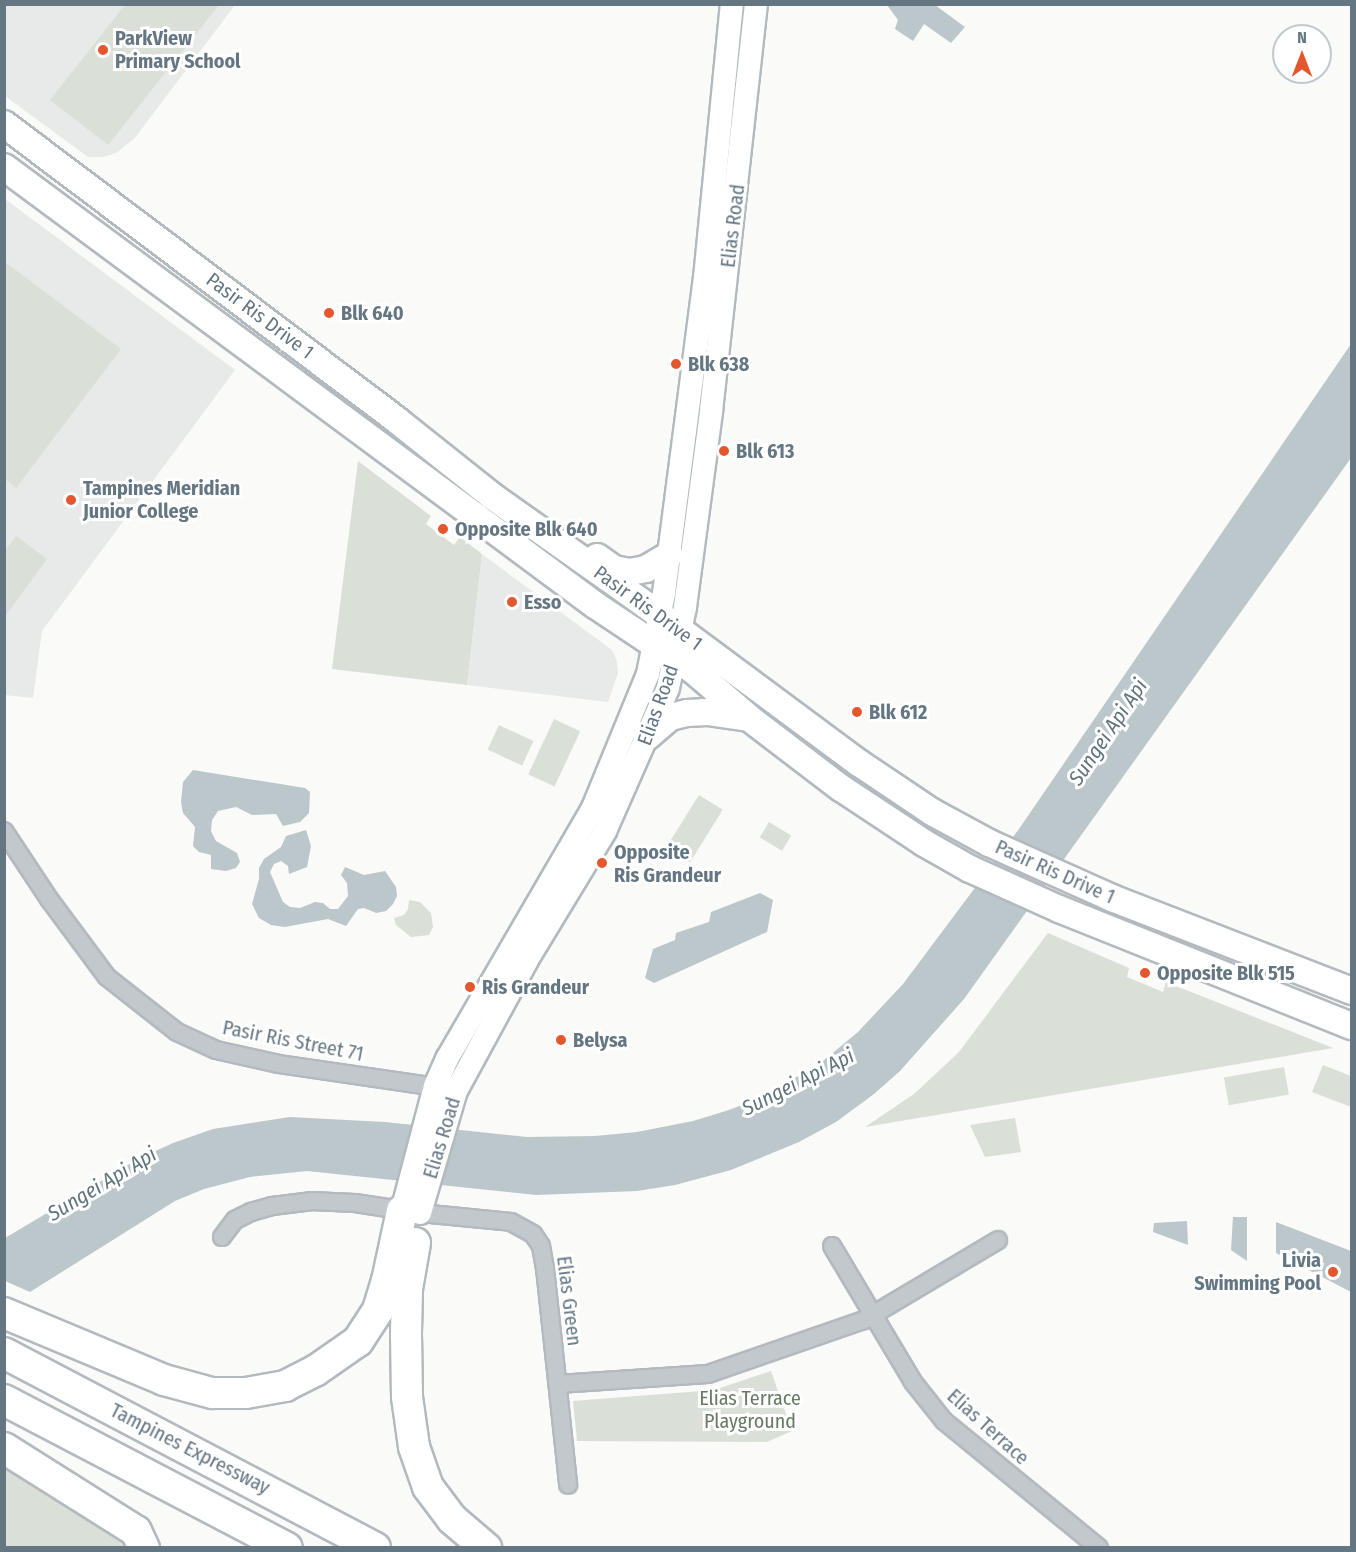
<!DOCTYPE html>
<html>
<head>
<meta charset="utf-8">
<style>
	body { margin:0 }
	#map { position:relative; width:1356px; height:1552px; overflow:hidden; background:#fafaf8; font-family:"Fira Sans Condensed",sans-serif }
	div>[style] { position:absolute }
	.built>* { inset:0; background:#e8e9e9 }
	.green>* { inset:0; background:#dadfd7; transform-origin:0 0 }
	.water>* { inset:0; background:#bbc7cb }
	.roads { filter:drop-shadow(2px 0 #b3babf) drop-shadow(-2px 0 #b3babf) drop-shadow(0 2px #b3babf) drop-shadow(0 -2px #b3babf) }
	.street>* { height:16px; margin:-8px; padding:0 8px; transform-origin:8px; border-radius:8px; background:#c3c8cc }
	.secondary>* { height:22px; margin:-11px; padding:0 11px; transform-origin:11px; border-radius:11px; background:#fff }
	.primary>* { height:26px; margin:-13px; padding:0 13px; transform-origin:13px; border-radius:13px; background:#fff }
	.highway>* { height:30px; margin:-15px; padding:0 15px; transform-origin:15px; border-radius:15px; background:#fff }
	.dots>* { width:16px; height:16px; translate:-50% -50%; box-sizing:border-box; border:3px solid #fff; border-radius:50% }
	span { translate:-50% -50%; white-space:nowrap; text-align:center; line-height:1.15; -webkit-text-stroke:6px #fff; paint-order:stroke }
	.poi-label { font-size:20px; color:#657683; font-weight:700 }
	.left { translate:0 -50%; text-align:left }
	.right { translate:-100% -50%; text-align:right }
	.street-label { font-size:20px; color:#657683 }
	.park-label { font-size:20px; color:#687a64 }
	.water-label { font-size:21px; color:#60757c; font-style:italic }
	.frame { position:absolute; inset:0; border:6px solid #657683; pointer-events:none }
	.north { position:absolute; left:1272px; top:24px; width:60px; height:60px; box-sizing:border-box; background:#fff; border:2px solid #c1c8cd; border-radius:50%; rotate:0deg; font-size:16px; font-weight:700; line-height:24px; text-align:center; color:#657683 }
	.north::after { content:''; display:block; margin:auto; width:21px; height:27px; background:#e4572e; clip-path:polygon(50% 0,100% 100%,50% 72%,0 100%) }
</style>
</head>
<body>
<div id="map">
	<div class="built">
		<div style="clip-path:polygon(5px 5px,235px 5px,134px 139px,116px 153px,103px 157px,88px 157px,5px 96px)"></div>
		<div style="clip-path:polygon(5px 199px,235px 370px,42px 631px,33px 698px,5px 695px)"></div>
		<div style="clip-path:polygon(482px 554px,612px 650px,617px 661px,618px 673px,608px 702px,467px 685px)"></div>
	</div>
	<div class="green">
		<div style="clip-path:polygon(125px 5px,219px 5px,108px 145px,50px 100px)"></div>
		<div style="clip-path:polygon(5px 262px,121px 349px,16px 488px,5px 479px)"></div>
		<div style="clip-path:polygon(358px 461px,431px 516px,426px 524px,454px 545px,460px 537px,482px 554px,467px 685px,332px 669px)"></div>
		<div style="clip-path:polygon(16px 536px,47px 559px,5px 616px,5px 551px)"></div>
		<div style="left:554px;top:719px;width:29px;height:61px;rotate:25deg"></div>
		<div style="left:499px;top:725px;width:38px;height:27px;rotate:25deg"></div>
		<div style="left:699px;top:795px;width:28px;height:62px;rotate:32deg"></div>
		<div style="left:769px;top:822px;width:26px;height:18px;rotate:31deg"></div>
		<div style="clip-path:polygon(409px 900px,420px 902px,431px 913px,433px 927px,429px 935px,411px 937px,396px 925px,394px 918px,404px 915px,408px 909px)"></div>
		<div style="clip-path:polygon(1048px 933px,1129px 968px,1127px 977px,1163px 992px,1166px 982px,1333px 1048px,865px 1127px,914px 1094px,959px 1052px)"></div>
		<div style="clip-path:polygon(1323px 1065px,1351px 1076px,1351px 1107px,1312px 1092px)"></div>
		<div style="left:1284px;top:1067px;width:28px;height:61px;rotate:80deg"></div>
		<div style="clip-path:polygon(1015px 1118px,1021px 1152px,985px 1157px,970px 1125px)"></div>
		<div style="clip-path:polygon(771px 1371px,792px 1431px,767px 1442px,577px 1441px,573px 1401px,714px 1390px)"></div>
		<div style="clip-path:polygon(4px 1461px,122px 1536px,128px 1547px,5px 1547px)"></div>
	</div>
	<div class="water">
		<div style="clip-path:polygon(887px 5px,935px 5px,965px 27px,951px 43px,924px 24px,913px 41px,895px 29px,898px 20px)"></div>
		<div style="clip-path:polygon(1351px 344px,1351px 458px,964px 999px,900px 1071px,874px 1094px,836px 1122px,799px 1142px,731px 1170px,675px 1185px,637px 1191px,536px 1195px,307px 1171px,250px 1177px,204px 1189px,175px 1201px,30px 1292px,5px 1281px,5px 1238px,138px 1159px,173px 1143px,213px 1129px,290px 1117px,385px 1122px,527px 1137px,595px 1136px,637px 1132px,693px 1121px,729px 1110px,757px 1099px,818px 1065px,858px 1032px,903px 984px,1019px 829px)"></div>
		<div style="clip-path:polygon(193px 770px,305px 788px,310px 792px,309px 813px,300px 822px,283px 826px,276px 814px,252px 815px,236px 807px,218px 811px,212px 820px,211px 831px,216px 841px,237px 853px,240px 862px,236px 868px,226px 871px,211px 869px,211px 855px,199px 852px,193px 846px,195px 827px,183px 813px,181px 802px,183px 782px)"></div>
		<div style="clip-path:polygon(306px 830px,311px 846px,307px 867px,289px 874px,288px 866px,281px 861px,274px 864px,270px 872px,283px 902px,290px 907px,300px 908px,315px 902px,323px 903px,330px 909px,338px 909px,348px 896px,347px 883px,341px 875px,345px 867px,364px 875px,385px 871px,396px 887px,397px 896px,393px 904px,386px 911px,376px 913px,364px 908px,358px 909px,346px 926px,328px 919px,285px 927px,271px 925px,259px 918px,252px 904px,259px 879px,259px 868px,264px 859px,281px 847px,286px 836px)"></div>
		<div style="clip-path:polygon(760px 893px,773px 900px,767px 932px,654px 983px,645px 978px,653px 949px,675px 940px,676px 933px,709px 922px,711px 912px)"></div>
		<div style="clip-path:polygon(1233px 1217px,1247px 1217px,1247px 1261px,1231px 1250px)"></div>
		<div style="clip-path:polygon(1187px 1221px,1188px 1245px,1153px 1232px,1154px 1223px)"></div>
		<div style="clip-path:polygon(1276px 1222px,1351px 1251px,1351px 1292px,1276px 1253px)"></div>
	</div>
	<div class="roads">
		<div class="street">
			<div style="left:4px;top:831px;width:82px;rotate:56.5deg"></div>
			<div style="left:49px;top:899px;width:97px;rotate:53.4deg"></div>
			<div style="left:107px;top:977px;width:89px;rotate:38.2deg"></div>
			<div style="left:177px;top:1032px;width:43px;rotate:24.8deg"></div>
			<div style="left:216px;top:1050px;width:65px;rotate:12.5deg"></div>
			<div style="left:279px;top:1064px;width:167px;rotate:8.3deg"></div>
			<div style="left:222px;top:1237px;width:21px;rotate:-53deg"></div>
			<div style="left:235px;top:1220px;width:18px;rotate:-27deg"></div>
			<div style="left:251px;top:1212px;width:22px;rotate:-16deg"></div>
			<div style="left:272px;top:1206px;width:39px;rotate:-7deg"></div>
			<div style="left:311px;top:1201px;width:44px;rotate:2.6deg"></div>
			<div style="left:355px;top:1203px;width:66px;rotate:8.7deg"></div>
			<div style="left:420px;top:1213px;width:91px;rotate:5.6deg"></div>
			<div style="left:511px;top:1222px;width:25px;rotate:29deg"></div>
			<div style="left:533px;top:1234px;width:14px;rotate:56deg"></div>
			<div style="left:541px;top:1246px;width:22px;rotate:80deg"></div>
			<div style="left:545px;top:1268px;width:218px;rotate:83.9deg"></div>
			<div style="left:832px;top:1246px;width:158px;rotate:59.2deg"></div>
			<div style="left:913px;top:1382px;width:50px;rotate:51.5deg"></div>
			<div style="left:944px;top:1421px;width:200px;rotate:39.3deg"></div>
			<div style="left:558px;top:1384px;width:150px;rotate:-3.8deg"></div>
			<div style="left:708px;top:1374px;width:165px;rotate:-19.1deg"></div>
			<div style="left:864px;top:1320px;width:156px;rotate:-30.8deg"></div>
		</div>
		<div class="secondary">
			<div style="left:402px;top:1211px;width:129px;rotate:-75.2deg"></div>
			<div style="left:435px;top:1086px;width:30px;rotate:-66deg"></div>
			<div style="left:447px;top:1059px;width:290px;rotate:-59.8deg"></div>
			<div style="left:593px;top:808px;width:145px;rotate:-67.7deg"></div>
			<div style="left:648px;top:674px;width:83px;rotate:-78.8deg"></div>
			<div style="left:664px;top:593px;width:318px;rotate:-82.6deg"></div>
			<div style="left:705px;top:278px;width:275px;rotate:-84.4deg"></div>
			<div style="left:420px;top:1213px;width:127px;rotate:-73.6deg"></div>
			<div style="left:456px;top:1091px;width:149px;rotate:-61.5deg"></div>
			<div style="left:527px;top:960px;width:151px;rotate:-58.8deg"></div>
			<div style="left:605px;top:831px;width:156px;rotate:-66.2deg"></div>
			<div style="left:668px;top:688px;width:83px;rotate:-78.1deg"></div>
			<div style="left:685px;top:607px;width:198px;rotate:-82.4deg"></div>
			<div style="left:711px;top:411px;width:409px;rotate:-83.7deg"></div>
		</div>
		<div class="primary">
			<div style="left:4px;top:124px;width:495px;rotate:37deg"></div>
			<div style="left:399px;top:422px;width:119px;rotate:38.5deg"></div>
			<div style="left:492px;top:496px;width:189px;rotate:35.3deg"></div>
			<div style="left:646px;top:605px;width:265px;rotate:36.6deg"></div>
			<div style="left:859px;top:763px;width:88px;rotate:33.9deg"></div>
			<div style="left:932px;top:812px;width:65px;rotate:28.5deg"></div>
			<div style="left:989px;top:843px;width:135px;rotate:24.1deg"></div>
			<div style="left:1112px;top:898px;width:257px;rotate:21.2deg"></div>
			<div style="left:4px;top:167px;width:736px;rotate:36.54deg"></div>
			<div style="left:595px;top:605px;width:119px;rotate:33.7deg"></div>
			<div style="left:694px;top:671px;width:72px;rotate:40.5deg"></div>
			<div style="left:749px;top:718px;width:116px;rotate:37.3deg"></div>
			<div style="left:841px;top:788px;width:100px;rotate:33.5deg"></div>
			<div style="left:924px;top:843px;width:53px;rotate:29.5deg"></div>
			<div style="left:970px;top:869px;width:98px;rotate:24.2deg"></div>
			<div style="left:1059px;top:909px;width:315px;rotate:21.8deg"></div>
			<div style="left:597px;top:557px;width:21px;rotate:35deg"></div>
			<div style="left:614px;top:569px;width:16px;rotate:11deg"></div>
			<div style="left:630px;top:572px;width:16px;rotate:-11deg"></div>
			<div style="left:646px;top:569px;width:27px;rotate:-31deg"></div>
			<div style="left:647px;top:737px;width:30px;rotate:-41deg"></div>
			<div style="left:670px;top:717px;width:17px;rotate:-13deg"></div>
			<div style="left:687px;top:713px;width:20px;rotate:-3deg"></div>
			<div style="left:707px;top:712px;width:42px;rotate:8.1deg"></div>
		</div>
		<div class="highway">
			<div style="left:415px;top:1243px;width:47px;rotate:99.9deg"></div>
			<div style="left:407px;top:1289px;width:45px;rotate:91.3deg"></div>
			<div style="left:406px;top:1334px;width:63px;rotate:89.1deg"></div>
			<div style="left:407px;top:1397px;width:50px;rotate:82deg"></div>
			<div style="left:414px;top:1447px;width:42px;rotate:70.7deg"></div>
			<div style="left:428px;top:1487px;width:40px;rotate:53deg"></div>
			<div style="left:452px;top:1519px;width:45px;rotate:40.5deg"></div>
			<div style="left:4px;top:1313px;width:173px;rotate:22.7deg"></div>
			<div style="left:164px;top:1380px;width:50px;rotate:15.2deg"></div>
			<div style="left:212px;top:1393px;width:34px"></div>
			<div style="left:246px;top:1393px;width:40px;rotate:-10deg"></div>
			<div style="left:285px;top:1386px;width:34px;rotate:-27deg"></div>
			<div style="left:315px;top:1371px;width:52px;rotate:-34.9deg"></div>
			<div style="left:358px;top:1341px;width:37px;rotate:-57deg"></div>
			<div style="left:378px;top:1310px;width:30px;rotate:-73deg"></div>
			<div style="left:387px;top:1281px;width:72px;rotate:-77.9deg"></div>
			<div style="left:4px;top:1353px;width:419px;rotate:27.7deg"></div>
			<div style="left:4px;top:1400px;width:319px;rotate:27.6deg"></div>
			<div style="left:4px;top:1448px;width:156px;rotate:32.2deg"></div>
			<div style="left:136px;top:1531px;width:19px;rotate:65deg"></div>
		</div>
	</div>
	<div class="dots">
		<div style="left:103px;top:50px;background:#e4572e"></div>
		<div style="left:329px;top:313px;background:#e4572e"></div>
		<div style="left:676px;top:364px;background:#e4572e"></div>
		<div style="left:724px;top:451px;background:#e4572e"></div>
		<div style="left:71px;top:500px;background:#e4572e"></div>
		<div style="left:443px;top:529px;background:#e4572e"></div>
		<div style="left:512px;top:602px;background:#e4572e"></div>
		<div style="left:857px;top:712px;background:#e4572e"></div>
		<div style="left:602px;top:863px;background:#e4572e"></div>
		<div style="left:1145px;top:973px;background:#e4572e"></div>
		<div style="left:470px;top:987px;background:#e4572e"></div>
		<div style="left:561px;top:1040px;background:#e4572e"></div>
		<div style="left:1333px;top:1272px;background:#e4572e"></div>
	</div>
	<div class="poi-label">
		<span class="left" style="left:115px;top:50px">ParkView<br>Primary School</span>
		<span class="left" style="left:341px;top:313px">Blk 640</span>
		<span class="left" style="left:688px;top:364px">Blk 638</span>
		<span class="left" style="left:736px;top:451px">Blk 613</span>
		<span class="left" style="left:83px;top:500px">Tampines Meridian<br>Junior College</span>
		<span class="left" style="left:455px;top:529px">Opposite Blk 640</span>
		<span class="left" style="left:524px;top:602px">Esso</span>
		<span class="left" style="left:869px;top:712px">Blk 612</span>
		<span class="left" style="left:614px;top:864px">Opposite<br>Ris Grandeur</span>
		<span class="left" style="left:1157px;top:973px">Opposite Blk 515</span>
		<span class="left" style="left:482px;top:987px">Ris Grandeur</span>
		<span class="left" style="left:573px;top:1040px">Belysa</span>
		<span class="right" style="left:1321px;top:1272px">Livia<br>Swimming Pool</span>
	</div>
	<div class="street-label">
		<span style="left:733px;top:226px;rotate:-83deg">Elias Road</span>
		<span style="left:260px;top:316px;rotate:37deg">Pasir Ris Drive 1</span>
		<span style="left:648px;top:608px;rotate:36deg">Pasir Ris Drive 1</span>
		<span style="left:658px;top:705px;rotate:-70deg">Elias Road</span>
		<span style="left:1055px;top:872px;rotate:24deg">Pasir Ris Drive 1</span>
		<span style="left:293px;top:1041px;rotate:11deg">Pasir Ris Street 71</span>
		<span style="left:442px;top:1138px;rotate:-73deg">Elias Road</span>
		<span style="left:569px;top:1301px;rotate:83deg">Elias Green</span>
		<span style="left:988px;top:1427px;rotate:42deg">Elias Terrace</span>
		<span style="left:190px;top:1449px;rotate:27deg">Tampines Expressway</span>
	</div>
	<div class="park-label">
		<span style="left:750px;top:1410px">Elias Terrace<br>Playground</span>
	</div>
	<div class="water-label">
		<span style="left:1108px;top:732px;rotate:-56deg">Sungei Api Api</span>
		<span style="left:798px;top:1082px;rotate:-27deg">Sungei Api Api</span>
		<span style="left:102px;top:1184px;rotate:-31deg">Sungei Api Api</span>
	</div>
	<div class="frame"></div>
	<div class="north">N</div>
</div>
</body>
</html>
